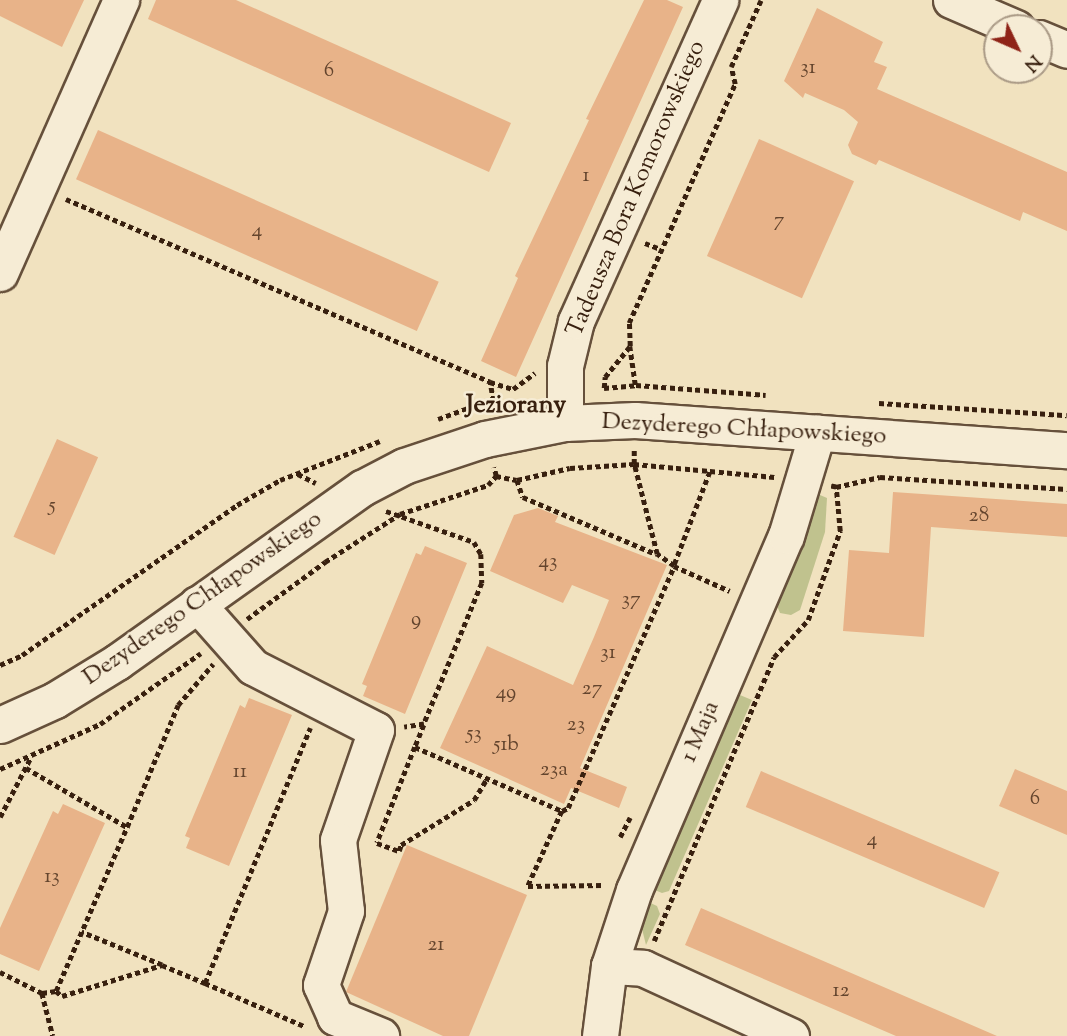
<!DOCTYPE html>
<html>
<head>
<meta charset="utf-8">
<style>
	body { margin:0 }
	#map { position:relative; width:1067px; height:1036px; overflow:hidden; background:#f1e2bf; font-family:"Sorts Mill Goudy",serif }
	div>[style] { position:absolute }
	.green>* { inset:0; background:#c0c28e }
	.building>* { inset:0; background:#e8b389; transform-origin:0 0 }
	.path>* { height:4.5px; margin-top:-2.25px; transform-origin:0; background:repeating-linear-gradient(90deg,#38200f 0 5px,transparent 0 8.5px) }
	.roads { filter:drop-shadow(2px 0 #66503b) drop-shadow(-2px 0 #66503b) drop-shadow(0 2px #66503b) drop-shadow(0 -2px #66503b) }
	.minor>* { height:35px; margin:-17.5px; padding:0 17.5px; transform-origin:17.5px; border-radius:17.5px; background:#f6ecd5 }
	span { translate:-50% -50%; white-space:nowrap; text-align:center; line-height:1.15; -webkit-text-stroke:5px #f6ecd5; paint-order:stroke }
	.number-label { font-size:21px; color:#64452e }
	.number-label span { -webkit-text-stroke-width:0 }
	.street-label { font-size:24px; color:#38200f }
	.neighbourhood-label { font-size:26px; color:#38200f; font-weight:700 }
	.north { position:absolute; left:983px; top:14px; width:70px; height:70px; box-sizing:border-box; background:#f6ecd5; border:2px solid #aa9a86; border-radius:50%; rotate:134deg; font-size:19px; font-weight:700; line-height:28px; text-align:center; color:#38200f }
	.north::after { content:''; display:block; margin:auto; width:24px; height:32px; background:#8f2418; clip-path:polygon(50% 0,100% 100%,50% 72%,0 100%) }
</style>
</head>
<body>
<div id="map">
	<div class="green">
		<div style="clip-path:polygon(820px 495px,827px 498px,825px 532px,800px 610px,791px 615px,780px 613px,775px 601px)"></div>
		<div style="clip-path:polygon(735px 693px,752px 700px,669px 891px,662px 893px,650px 888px)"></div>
		<div style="clip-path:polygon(646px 901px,657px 906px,660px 914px,646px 945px,641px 925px)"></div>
	</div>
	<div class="building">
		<div style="clip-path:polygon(0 0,84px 0,62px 47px,0 16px)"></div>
		<div style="clip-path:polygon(156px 0,236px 0,511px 123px,489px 172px,148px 19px)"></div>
		<div style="clip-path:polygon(644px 0,667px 0,683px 7px,516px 377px,481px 361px,518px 278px,515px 276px,589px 120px,586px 119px)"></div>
		<div style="clip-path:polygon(817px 8px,883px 42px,874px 62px,887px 67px,877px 89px,1067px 172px,1067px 231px,1023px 212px,1020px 221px,879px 160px,876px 165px,852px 154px,848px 145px,858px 122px,844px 110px,805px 93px,803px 98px,784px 81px)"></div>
		<div style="left:98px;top:130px;width:373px;height:54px;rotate:24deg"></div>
		<div style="left:759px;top:139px;width:104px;height:128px;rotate:24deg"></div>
		<div style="left:57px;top:439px;width:45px;height:107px;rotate:24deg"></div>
		<div style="clip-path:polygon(893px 492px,1067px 504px,1067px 537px,931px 527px,924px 637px,843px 631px,849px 550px,889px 553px)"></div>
		<div style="clip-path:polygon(538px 508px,558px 516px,555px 522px,667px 565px,580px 768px,627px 787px,619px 808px,571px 788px,564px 804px,440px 748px,487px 646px,573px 685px,594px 637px,609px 600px,572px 585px,563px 603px,490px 571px,514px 515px)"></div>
		<div style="clip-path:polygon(425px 546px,467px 563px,405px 714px,363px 696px,367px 686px,362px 684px,416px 553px,421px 555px)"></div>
		<div style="clip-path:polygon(249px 698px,292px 715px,229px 866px,186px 848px,190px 838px,185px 836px,240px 705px,245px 708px)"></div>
		<div style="clip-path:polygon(1015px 769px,1067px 791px,1067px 835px,999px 806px)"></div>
		<div style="left:761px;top:771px;width:259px;height:39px;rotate:23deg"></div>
		<div style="clip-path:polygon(63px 804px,105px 823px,39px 971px,0 954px,0 928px,53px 811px,58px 814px)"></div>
		<div style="clip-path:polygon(407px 845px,527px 895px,469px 1036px,443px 1036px,346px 992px)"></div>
		<div style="clip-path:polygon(701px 908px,997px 1036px,896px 1036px,685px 945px)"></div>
	</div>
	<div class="path">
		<div style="left:66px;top:199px;width:462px;rotate:23.3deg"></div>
		<div style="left:490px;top:382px;width:24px;rotate:17deg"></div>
		<div style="left:513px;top:389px;width:27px;rotate:-36deg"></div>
		<div style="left:645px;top:243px;width:17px;rotate:21deg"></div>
		<div style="left:630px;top:346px;width:23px;rotate:-92deg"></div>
		<div style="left:629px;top:323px;width:261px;rotate:-66.1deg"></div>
		<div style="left:735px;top:84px;width:17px;rotate:-103deg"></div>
		<div style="left:731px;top:67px;width:73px;rotate:-65.9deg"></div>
		<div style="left:604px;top:388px;width:32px;rotate:-5deg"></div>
		<div style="left:636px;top:385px;width:130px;rotate:4.4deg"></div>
		<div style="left:604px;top:388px;width:11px;rotate:-85deg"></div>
		<div style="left:605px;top:377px;width:40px;rotate:-51deg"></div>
		<div style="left:630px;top:346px;width:42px;rotate:81.9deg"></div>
		<div style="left:879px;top:403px;width:188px;rotate:3.7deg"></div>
		<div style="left:469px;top:408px;width:25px;rotate:-16deg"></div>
		<div style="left:493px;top:401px;width:19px;rotate:-99deg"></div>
		<div style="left:438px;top:419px;width:33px;rotate:-20deg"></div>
		<div style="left:469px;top:408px;width:6px;rotate:51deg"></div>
		<div style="left:710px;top:472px;width:101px;rotate:111deg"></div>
		<div style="left:674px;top:566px;width:61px;rotate:24.1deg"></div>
		<div style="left:298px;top:474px;width:20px;rotate:27deg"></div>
		<div style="left:496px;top:476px;width:21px;rotate:11deg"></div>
		<div style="left:517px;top:480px;width:54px;rotate:-12.8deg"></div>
		<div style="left:570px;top:468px;width:64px;rotate:-3.6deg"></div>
		<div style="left:634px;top:464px;width:15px;rotate:-90deg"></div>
		<div style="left:517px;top:480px;width:18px;rotate:71deg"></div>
		<div style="left:523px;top:497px;width:145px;rotate:23.2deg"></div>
		<div style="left:836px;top:487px;width:45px;rotate:-12.8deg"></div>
		<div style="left:880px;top:477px;width:187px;rotate:3.7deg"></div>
		<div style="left:386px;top:511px;width:93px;rotate:19.4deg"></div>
		<div style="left:474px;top:542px;width:14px;rotate:60deg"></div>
		<div style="left:481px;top:554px;width:29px;rotate:88deg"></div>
		<div style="left:482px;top:583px;width:152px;rotate:112.4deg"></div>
		<div style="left:424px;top:724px;width:20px;rotate:171deg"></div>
		<div style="left:247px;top:619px;width:97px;rotate:-36.2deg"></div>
		<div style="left:325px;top:562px;width:89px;rotate:-32.6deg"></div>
		<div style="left:400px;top:514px;width:93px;rotate:-18.2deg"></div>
		<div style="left:488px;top:485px;width:12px;rotate:-48deg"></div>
		<div style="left:496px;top:476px;width:9px;rotate:-103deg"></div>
		<div style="left:0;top:665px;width:24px;rotate:-24deg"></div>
		<div style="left:22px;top:655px;width:262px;rotate:-34.9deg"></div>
		<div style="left:237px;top:505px;width:50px;rotate:-30.2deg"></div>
		<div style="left:280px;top:480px;width:107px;rotate:-21.3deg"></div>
		<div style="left:424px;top:725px;width:24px;rotate:112deg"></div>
		<div style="left:415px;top:747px;width:160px;rotate:23.5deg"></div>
		<div style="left:562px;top:811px;width:82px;rotate:114.4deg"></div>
		<div style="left:528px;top:886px;width:76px;rotate:-0.8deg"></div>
		<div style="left:415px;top:747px;width:103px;rotate:111.6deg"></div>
		<div style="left:377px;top:843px;width:23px;rotate:20deg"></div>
		<div style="left:399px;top:851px;width:6px;rotate:-72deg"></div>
		<div style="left:401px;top:845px;width:86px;rotate:-31.7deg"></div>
		<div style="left:474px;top:800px;width:26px;rotate:-59deg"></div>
		<div style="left:26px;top:768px;width:117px;rotate:30.3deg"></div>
		<div style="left:127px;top:827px;width:132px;rotate:-67.3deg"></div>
		<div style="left:178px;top:705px;width:54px;rotate:-49.5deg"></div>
		<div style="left:0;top:769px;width:110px;rotate:-24.2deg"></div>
		<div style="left:100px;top:724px;width:123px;rotate:-35.1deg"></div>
		<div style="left:562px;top:811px;width:7px;rotate:-27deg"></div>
		<div style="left:568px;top:808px;width:264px;rotate:-66.3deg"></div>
		<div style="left:674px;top:566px;width:21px;rotate:-145deg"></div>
		<div style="left:657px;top:554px;width:93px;rotate:-104.3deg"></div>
		<div style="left:634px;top:464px;width:141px;rotate:5.3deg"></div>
		<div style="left:0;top:817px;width:65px;rotate:-62.7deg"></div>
		<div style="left:620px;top:837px;width:22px;rotate:-63deg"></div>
		<div style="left:654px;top:941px;width:308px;rotate:-67.1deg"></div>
		<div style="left:774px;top:657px;width:50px;rotate:-47.4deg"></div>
		<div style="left:808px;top:620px;width:95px;rotate:-70.2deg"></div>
		<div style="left:840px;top:531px;width:44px;rotate:-95.2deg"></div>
		<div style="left:836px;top:487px;width:5px;rotate:-169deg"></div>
		<div style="left:162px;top:965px;width:47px;rotate:22.7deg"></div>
		<div style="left:205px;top:983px;width:276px;rotate:-67.6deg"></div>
		<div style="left:0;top:972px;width:47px;rotate:26.6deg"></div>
		<div style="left:42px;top:993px;width:14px;rotate:-8deg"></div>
		<div style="left:56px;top:991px;width:179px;rotate:-66.6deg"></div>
		<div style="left:205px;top:983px;width:108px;rotate:23.5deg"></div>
		<div style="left:56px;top:991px;width:8px;rotate:40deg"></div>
		<div style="left:62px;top:996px;width:105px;rotate:-17.2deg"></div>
		<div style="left:162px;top:965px;width:87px;rotate:-157.8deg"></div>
		<div style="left:42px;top:993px;width:44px;rotate:75.7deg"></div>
	</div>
	<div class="roads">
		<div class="minor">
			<div style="left:951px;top:0;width:71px;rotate:23.3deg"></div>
			<div style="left:1039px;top:38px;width:30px;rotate:23deg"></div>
			<div style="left:0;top:273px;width:299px;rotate:-66.1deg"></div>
			<div style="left:565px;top:423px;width:57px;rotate:-90deg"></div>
			<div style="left:565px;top:366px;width:46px;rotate:-76.3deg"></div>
			<div style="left:576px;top:321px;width:352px;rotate:-65.8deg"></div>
			<div style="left:197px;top:604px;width:84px;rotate:48.4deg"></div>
			<div style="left:253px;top:667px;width:138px;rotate:27.1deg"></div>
			<div style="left:376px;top:730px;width:116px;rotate:109.1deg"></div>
			<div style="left:338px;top:840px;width:71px;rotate:83.6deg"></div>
			<div style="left:346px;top:911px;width:78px;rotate:108.7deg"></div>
			<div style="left:321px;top:985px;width:35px;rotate:66deg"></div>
			<div style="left:335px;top:1017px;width:50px;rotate:22.4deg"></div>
			<div style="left:0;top:725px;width:60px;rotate:-24.4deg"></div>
			<div style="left:55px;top:700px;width:73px;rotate:-31.5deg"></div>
			<div style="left:117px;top:662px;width:301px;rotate:-35.4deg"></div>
			<div style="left:362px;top:488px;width:47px;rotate:-27.6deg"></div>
			<div style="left:404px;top:466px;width:85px;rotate:-18.4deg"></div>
			<div style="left:485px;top:439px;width:82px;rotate:-11.3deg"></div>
			<div style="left:565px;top:423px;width:70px;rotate:-2.5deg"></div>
			<div style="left:635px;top:420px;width:433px;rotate:4deg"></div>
			<div style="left:609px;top:966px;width:34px;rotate:3deg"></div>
			<div style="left:643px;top:968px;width:163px;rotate:24.7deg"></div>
			<div style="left:600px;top:1036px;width:71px;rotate:-82.7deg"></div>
			<div style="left:609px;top:966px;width:80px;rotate:-71.8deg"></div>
			<div style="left:634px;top:890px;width:385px;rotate:-66.8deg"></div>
			<div style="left:786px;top:536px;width:108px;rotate:-73.2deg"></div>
		</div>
	</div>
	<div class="number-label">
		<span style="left:808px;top:68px">31</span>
		<span style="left:329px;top:71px">6</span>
		<span style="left:586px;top:176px">1</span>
		<span style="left:779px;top:221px">7</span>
		<span style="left:257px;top:231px">4</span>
		<span style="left:52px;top:506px">5</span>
		<span style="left:979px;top:516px">28</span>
		<span style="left:548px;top:562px">43</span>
		<span style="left:631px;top:600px">37</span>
		<span style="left:416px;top:620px">9</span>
		<span style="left:608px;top:653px">31</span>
		<span style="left:592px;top:689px">27</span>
		<span style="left:506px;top:693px">49</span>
		<span style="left:576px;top:725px">23</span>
		<span style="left:474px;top:734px">53</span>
		<span style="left:506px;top:745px">51b</span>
		<span style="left:554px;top:770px">23a</span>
		<span style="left:240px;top:772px">11</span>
		<span style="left:1035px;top:799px">6</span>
		<span style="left:872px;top:840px">4</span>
		<span style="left:52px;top:877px">13</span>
		<span style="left:436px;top:945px">21</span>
		<span style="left:841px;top:991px">12</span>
	</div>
	<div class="street-label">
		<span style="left:637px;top:189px;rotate:-67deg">Tadeusza Bora Komorowskiego</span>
		<span style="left:744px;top:430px;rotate:3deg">Dezyderego Chłapowskiego</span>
		<span style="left:203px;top:599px;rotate:-35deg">Dezyderego Chłapowskiego</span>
		<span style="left:701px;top:732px;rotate:-67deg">1 Maja</span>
	</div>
	<div class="neighbourhood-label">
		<span style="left:516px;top:406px">Jeziorany</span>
	</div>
	<div class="north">N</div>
</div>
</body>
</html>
